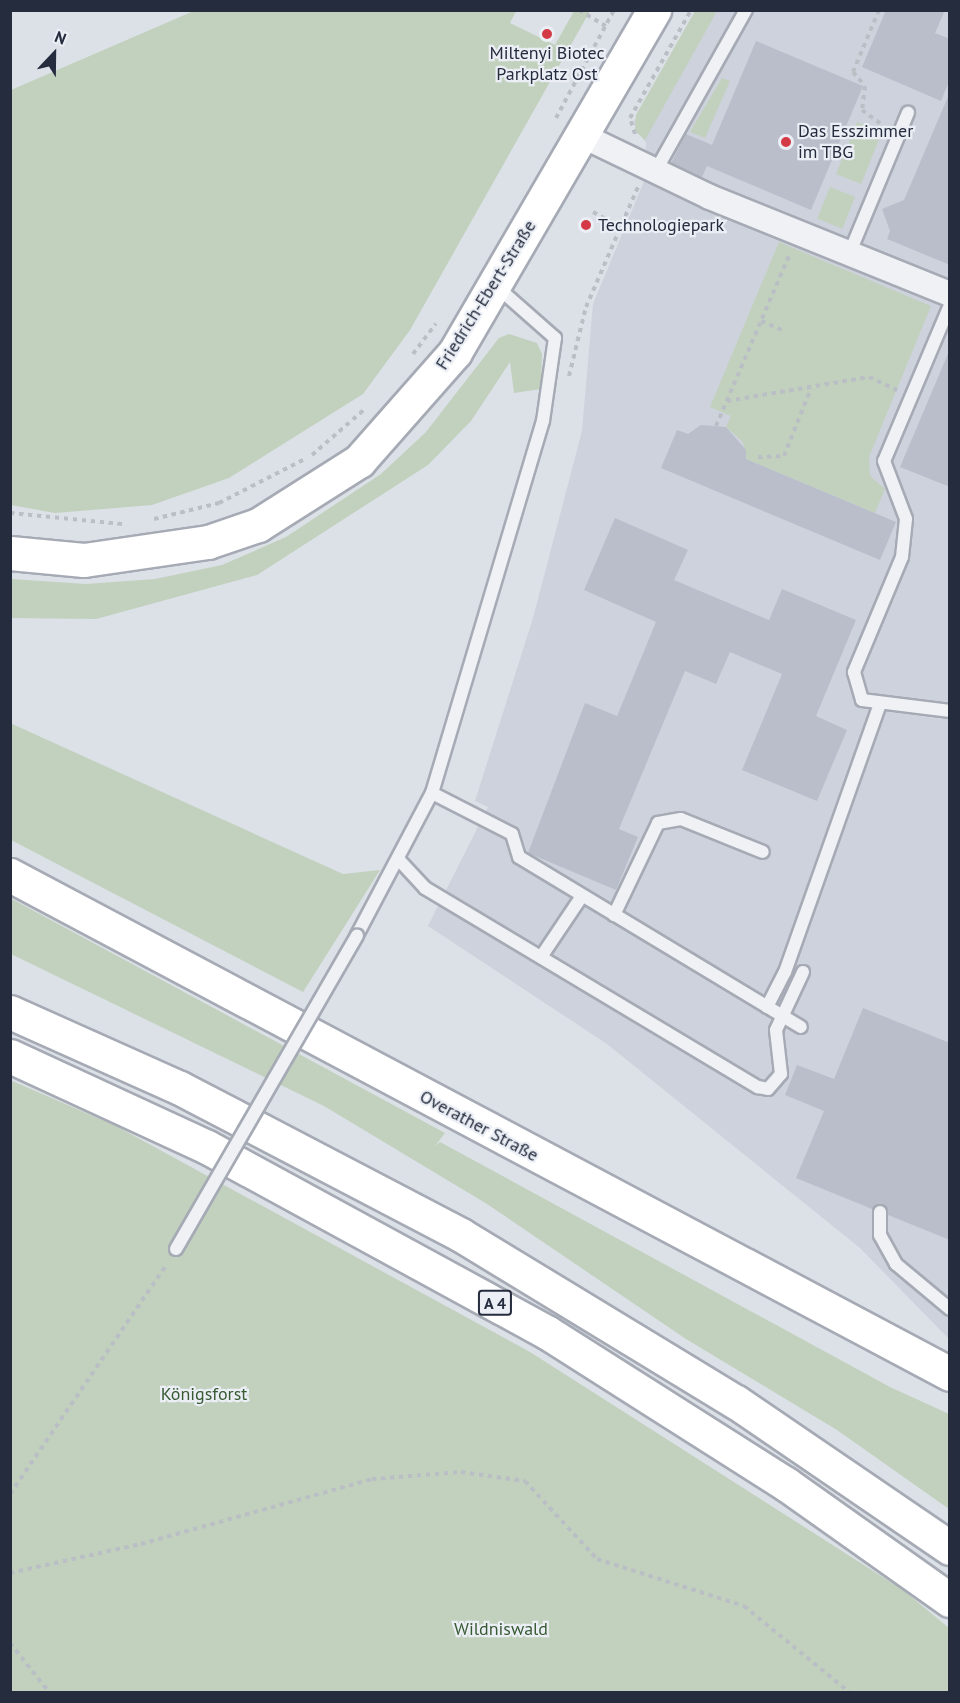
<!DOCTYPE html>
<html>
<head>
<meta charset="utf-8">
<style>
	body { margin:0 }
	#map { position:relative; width:960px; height:1703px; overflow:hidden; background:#dce0e7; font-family:"PT Sans",sans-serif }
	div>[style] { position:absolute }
	.built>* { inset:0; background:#ced2dc }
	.green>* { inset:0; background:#c1d1bd; transform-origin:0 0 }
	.building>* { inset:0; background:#b9beca }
	.path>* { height:4px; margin-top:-2px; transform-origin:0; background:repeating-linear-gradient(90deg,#babec5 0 4.5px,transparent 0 9px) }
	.roads { filter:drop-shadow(2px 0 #a5aab4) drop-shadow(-2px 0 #a5aab4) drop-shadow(0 2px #a5aab4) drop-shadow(0 -2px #a5aab4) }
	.lane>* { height:12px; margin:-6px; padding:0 6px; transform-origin:6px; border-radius:6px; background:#eff1f5 }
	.street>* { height:24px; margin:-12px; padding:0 12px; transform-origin:12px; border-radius:12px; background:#eff1f5 }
	.secondary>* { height:33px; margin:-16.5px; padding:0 16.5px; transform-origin:16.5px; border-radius:16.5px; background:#fff }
	.highway>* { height:33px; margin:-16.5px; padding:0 16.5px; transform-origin:16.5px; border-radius:16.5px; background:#fff }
	.bridges { filter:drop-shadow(2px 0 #a5aab4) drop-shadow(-2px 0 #a5aab4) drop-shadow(0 2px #a5aab4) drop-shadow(0 -2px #a5aab4) }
	.lane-bridge>* { height:12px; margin:-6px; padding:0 6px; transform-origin:6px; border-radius:6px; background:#eff1f5 }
	.dots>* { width:16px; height:16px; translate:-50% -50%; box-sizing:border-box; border:3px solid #ebeff5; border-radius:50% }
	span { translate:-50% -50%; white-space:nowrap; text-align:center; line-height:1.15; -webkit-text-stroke:4.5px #ebeff5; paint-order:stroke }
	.shield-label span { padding:2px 4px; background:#ebeff5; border:2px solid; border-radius:4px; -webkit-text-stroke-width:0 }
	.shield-label { font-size:16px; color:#252c3e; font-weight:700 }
	.poi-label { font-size:18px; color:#252c3e }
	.left { translate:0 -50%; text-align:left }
	.street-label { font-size:18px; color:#252c3e }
	.park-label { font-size:18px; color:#375a32 }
	.frame { position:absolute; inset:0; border:12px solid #252c3e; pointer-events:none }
	.north { position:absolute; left:24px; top:24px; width:60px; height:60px; -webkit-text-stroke:4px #ebeff5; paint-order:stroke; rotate:22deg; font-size:16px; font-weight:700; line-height:24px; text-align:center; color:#252c3e }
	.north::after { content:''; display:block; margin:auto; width:21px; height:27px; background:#252c3e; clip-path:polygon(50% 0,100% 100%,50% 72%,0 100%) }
</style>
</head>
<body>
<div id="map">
	<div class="built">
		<div style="clip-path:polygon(699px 11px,949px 11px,949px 1339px,860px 1248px,607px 1044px,428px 926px,488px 807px,475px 801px,533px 618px,582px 431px,593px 304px,645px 179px,646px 143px,633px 123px)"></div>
	</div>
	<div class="green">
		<div style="clip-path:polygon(196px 10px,516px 11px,510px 23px,555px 45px,574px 11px,590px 11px,410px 330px,363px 394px,229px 478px,152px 505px,55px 513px,11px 505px,11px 90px)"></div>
		<div style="clip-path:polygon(695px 11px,717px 11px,645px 140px,635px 131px,636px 115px)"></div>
		<div style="clip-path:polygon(722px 78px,730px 81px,705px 138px,690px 132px)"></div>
		<div style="left:857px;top:122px;width:27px;height:56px;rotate:22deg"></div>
		<div style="left:830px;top:187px;width:27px;height:34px;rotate:22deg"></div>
		<div style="clip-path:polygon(779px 242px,931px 306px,869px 457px,870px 476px,885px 489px,875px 513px,746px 459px,743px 442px,726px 427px,731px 416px,710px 407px)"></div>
		<div style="clip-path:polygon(509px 334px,537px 343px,542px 354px,541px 389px,514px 393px,510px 362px,471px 421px,428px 465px,257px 575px,96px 619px,11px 618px,11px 579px,86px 584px,155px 579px,222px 565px,286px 537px,381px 474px,426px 432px,499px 338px)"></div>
		<div style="clip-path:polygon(10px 723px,343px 874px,380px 870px,303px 992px,11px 840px)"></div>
		<div style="clip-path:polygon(10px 898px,445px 1133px,435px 1146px,440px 1142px,890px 1387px,949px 1414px,949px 1509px,837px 1430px,686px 1339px,487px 1204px,324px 1106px,11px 954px)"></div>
		<div style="clip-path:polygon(10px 1080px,116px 1126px,530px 1352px,903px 1590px,949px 1628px,949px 1692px,11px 1692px)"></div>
	</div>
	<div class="building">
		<div style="clip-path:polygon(886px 10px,945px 10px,935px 33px,950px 39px,950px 79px,941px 101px,862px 67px)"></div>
		<div style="clip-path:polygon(756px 41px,863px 86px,811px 210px,707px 166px,702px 177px,671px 163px,686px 134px,712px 145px)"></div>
		<div style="clip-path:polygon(950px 92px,950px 265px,887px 239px,890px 231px,882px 209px,904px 200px)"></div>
		<div style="clip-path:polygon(950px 349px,950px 487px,900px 467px)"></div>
		<div style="clip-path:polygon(701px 425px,726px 427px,746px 450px,746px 459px,896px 522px,880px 560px,661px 468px,677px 430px,688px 434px)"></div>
		<div style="clip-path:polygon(615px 518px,688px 550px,674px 580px,769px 620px,782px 589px,856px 620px,816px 716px,847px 730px,817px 801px,742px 770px,782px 674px,730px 652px,716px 684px,685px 671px,619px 829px,638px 837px,616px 890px,528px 853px,585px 703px,617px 716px,656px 622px,584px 590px)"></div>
		<div style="clip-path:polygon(863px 1008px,950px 1043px,950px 1240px,888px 1215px,884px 1205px,872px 1209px,796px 1178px,824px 1111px,785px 1095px,797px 1065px,834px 1079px)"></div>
	</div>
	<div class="path">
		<div style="left:579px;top:10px;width:31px;rotate:31deg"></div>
		<div style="left:879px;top:10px;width:67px;rotate:112.8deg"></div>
		<div style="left:853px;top:72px;width:18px;rotate:49deg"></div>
		<div style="left:865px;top:86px;width:24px;rotate:97deg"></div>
		<div style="left:862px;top:110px;width:27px;rotate:36deg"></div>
		<div style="left:556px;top:118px;width:123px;rotate:-61.8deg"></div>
		<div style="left:635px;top:134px;width:17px;rotate:-107deg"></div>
		<div style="left:630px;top:118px;width:124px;rotate:-60.5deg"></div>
		<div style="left:593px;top:212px;width:31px;rotate:29deg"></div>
		<div style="left:761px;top:321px;width:23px;rotate:23deg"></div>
		<div style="left:413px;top:354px;width:38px;rotate:-53deg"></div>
		<div style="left:569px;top:376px;width:71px;rotate:-76.2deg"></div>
		<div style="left:586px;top:307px;width:131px;rotate:-66.6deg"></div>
		<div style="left:727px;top:401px;width:144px;rotate:-9.6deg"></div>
		<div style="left:869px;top:377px;width:31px;rotate:25deg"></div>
		<div style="left:716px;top:426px;width:188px;rotate:-66.8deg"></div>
		<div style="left:312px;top:455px;width:70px;rotate:-41deg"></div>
		<div style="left:758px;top:457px;width:26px;rotate:-2deg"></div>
		<div style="left:784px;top:456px;width:73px;rotate:-68.3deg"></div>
		<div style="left:10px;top:513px;width:114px;rotate:5.6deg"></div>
		<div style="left:154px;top:519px;width:67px;rotate:-13.8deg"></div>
		<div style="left:219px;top:503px;width:97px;rotate:-27.1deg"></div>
		<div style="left:10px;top:1494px;width:278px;rotate:-55.7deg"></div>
		<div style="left:10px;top:1573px;width:134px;rotate:-12.5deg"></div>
		<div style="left:141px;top:1544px;width:240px;rotate:-15.7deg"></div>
		<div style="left:372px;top:1479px;width:89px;rotate:-4.5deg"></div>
		<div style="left:461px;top:1472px;width:65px;rotate:8deg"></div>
		<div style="left:525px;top:1481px;width:106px;rotate:47.3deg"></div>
		<div style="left:597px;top:1559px;width:154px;rotate:17.7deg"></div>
		<div style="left:744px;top:1606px;width:136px;rotate:39.3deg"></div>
		<div style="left:10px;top:1643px;width:63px;rotate:51.5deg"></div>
	</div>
	<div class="roads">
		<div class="lane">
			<div style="left:655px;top:172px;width:186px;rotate:-60.7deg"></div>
			<div style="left:850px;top:252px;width:151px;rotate:-67.4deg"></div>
			<div style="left:950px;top:305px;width:169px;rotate:112.9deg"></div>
			<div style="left:884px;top:461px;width:62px;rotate:69.2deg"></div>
			<div style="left:906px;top:519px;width:38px;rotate:96deg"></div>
			<div style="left:902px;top:557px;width:125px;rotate:112.7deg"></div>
			<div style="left:854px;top:672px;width:29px;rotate:74deg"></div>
			<div style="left:862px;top:700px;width:89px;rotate:7.1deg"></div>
			<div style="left:432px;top:793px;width:90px;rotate:27.1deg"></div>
			<div style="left:512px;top:834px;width:24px;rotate:73deg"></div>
			<div style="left:519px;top:857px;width:329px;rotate:31.1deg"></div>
			<div style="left:400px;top:861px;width:37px;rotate:47deg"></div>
			<div style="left:425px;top:888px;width:388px;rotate:30.9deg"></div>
			<div style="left:758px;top:1087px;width:10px;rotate:11deg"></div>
			<div style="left:768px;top:1089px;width:20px;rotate:-49deg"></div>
			<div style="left:781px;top:1074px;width:44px;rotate:-96.5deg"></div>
			<div style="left:776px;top:1030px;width:64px;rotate:-65deg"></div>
			<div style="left:614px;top:915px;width:102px;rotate:-64.4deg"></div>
			<div style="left:658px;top:823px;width:23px;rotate:-10deg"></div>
			<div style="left:681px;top:819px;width:88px;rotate:21.9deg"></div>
			<div style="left:357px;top:935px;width:161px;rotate:-62.2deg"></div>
			<div style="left:432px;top:793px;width:388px;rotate:-73.4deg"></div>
			<div style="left:543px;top:421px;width:84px;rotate:-81.8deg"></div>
			<div style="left:555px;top:338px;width:79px;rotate:-138.6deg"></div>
			<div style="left:541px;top:957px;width:73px;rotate:-56.1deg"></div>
			<div style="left:767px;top:1007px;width:39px;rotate:-63deg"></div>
			<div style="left:785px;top:972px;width:282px;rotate:-70.5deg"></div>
			<div style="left:880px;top:1212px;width:23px;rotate:90deg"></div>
			<div style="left:880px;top:1235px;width:33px;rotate:61deg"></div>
			<div style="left:896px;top:1264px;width:70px;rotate:39.8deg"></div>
		</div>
		<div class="street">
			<div style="left:581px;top:135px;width:143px;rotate:25.7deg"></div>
			<div style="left:710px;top:197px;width:259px;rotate:22deg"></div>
		</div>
		<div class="secondary">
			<div style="left:10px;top:553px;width:74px;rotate:5.4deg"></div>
			<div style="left:84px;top:560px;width:125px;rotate:-8.3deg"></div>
			<div style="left:208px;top:542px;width:53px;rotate:-18.8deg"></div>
			<div style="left:258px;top:525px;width:120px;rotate:-32.4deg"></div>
			<div style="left:359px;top:461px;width:145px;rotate:-48.6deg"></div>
			<div style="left:455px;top:352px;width:396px;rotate:-59.8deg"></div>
			<div style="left:10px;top:875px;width:1064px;rotate:27.96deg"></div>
		</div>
		<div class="highway">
			<div style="left:10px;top:1012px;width:186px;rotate:24.1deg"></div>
			<div style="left:180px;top:1088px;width:317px;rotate:27.6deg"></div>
			<div style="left:461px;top:1235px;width:322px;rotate:31.3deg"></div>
			<div style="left:736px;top:1402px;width:259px;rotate:34.3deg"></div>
			<div style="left:10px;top:1056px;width:217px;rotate:24.8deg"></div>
			<div style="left:207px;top:1147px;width:388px;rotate:28.6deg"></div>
			<div style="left:548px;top:1333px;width:282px;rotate:32.4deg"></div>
			<div style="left:786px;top:1484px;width:201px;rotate:35.3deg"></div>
		</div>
	</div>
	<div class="bridges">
		<div class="lane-bridge">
			<div style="left:176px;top:1249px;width:362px;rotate:-60deg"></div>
		</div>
	</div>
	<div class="dots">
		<div style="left:547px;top:34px;background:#d33a46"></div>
		<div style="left:786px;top:142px;background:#d33a46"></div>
		<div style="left:586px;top:225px;background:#d33a46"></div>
	</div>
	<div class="shield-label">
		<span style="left:495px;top:1303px">A 4</span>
	</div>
	<div class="poi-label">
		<span style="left:547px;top:64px">Miltenyi Biotec<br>Parkplatz Ost</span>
		<span class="left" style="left:798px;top:142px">Das Esszimmer<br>im TBG</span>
		<span class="left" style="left:598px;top:225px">Technologiepark</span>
	</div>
	<div class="street-label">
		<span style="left:486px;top:295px;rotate:-58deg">Friedrich-Ebert-Straße</span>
		<span style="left:479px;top:1126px;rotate:28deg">Overather Straße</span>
	</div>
	<div class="park-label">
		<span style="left:204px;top:1394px">Königsforst</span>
		<span style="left:501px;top:1629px">Wildniswald</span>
	</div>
	<div class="frame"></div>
	<div class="north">N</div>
</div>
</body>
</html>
